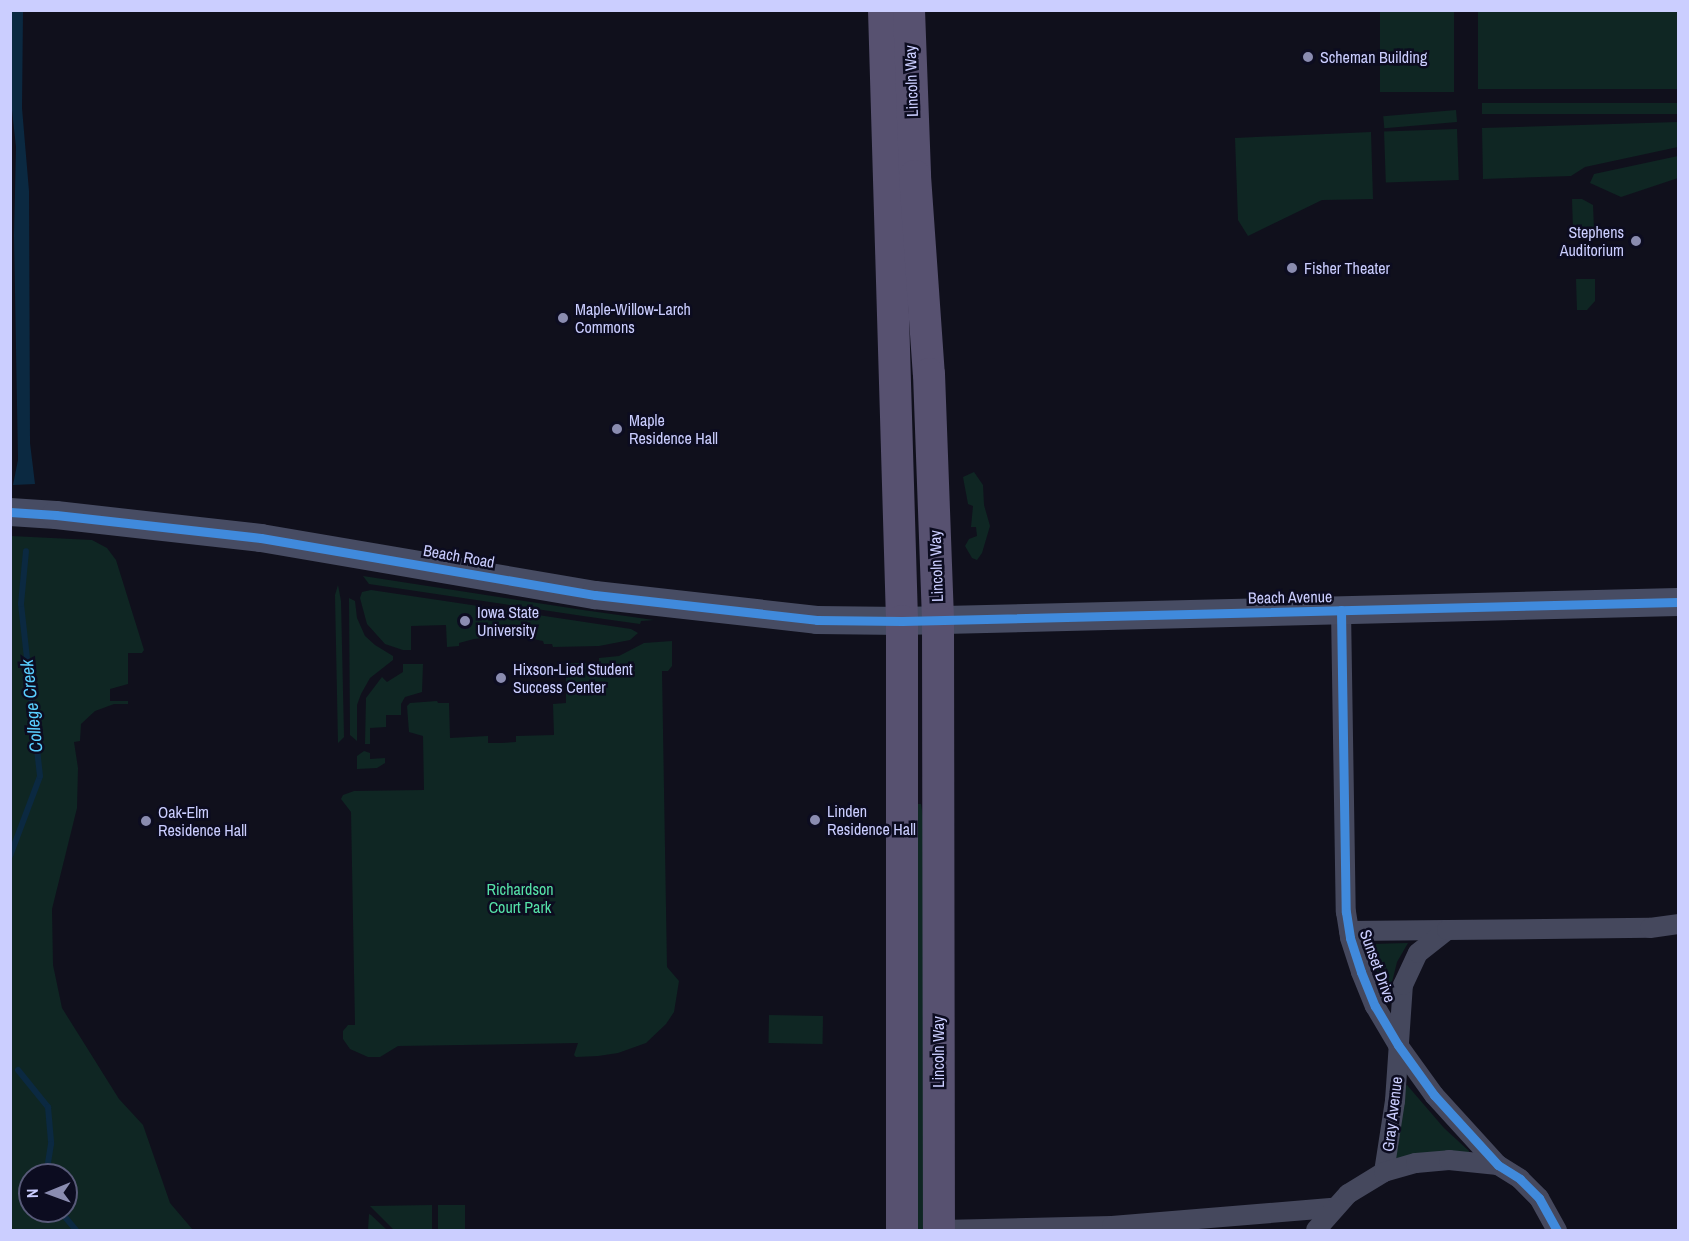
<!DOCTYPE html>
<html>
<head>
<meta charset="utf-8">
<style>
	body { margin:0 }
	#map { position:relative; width:1689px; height:1241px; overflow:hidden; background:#10101c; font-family:"Archivo Narrow",sans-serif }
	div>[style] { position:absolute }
	.green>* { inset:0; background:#0f2623; transform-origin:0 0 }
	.water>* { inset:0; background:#0b2941 }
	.stream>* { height:6px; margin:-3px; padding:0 3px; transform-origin:3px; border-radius:3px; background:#0b2941 }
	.street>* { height:20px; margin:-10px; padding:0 10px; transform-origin:10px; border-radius:10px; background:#45485d }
	.secondary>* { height:28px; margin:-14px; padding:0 14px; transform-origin:14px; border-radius:14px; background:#474c63 }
	.primary>* { height:32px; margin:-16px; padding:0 16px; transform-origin:16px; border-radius:16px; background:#575170 }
	.cycleway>* { height:9px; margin:-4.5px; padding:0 4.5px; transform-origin:4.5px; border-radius:4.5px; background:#408adc }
	.dots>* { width:16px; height:16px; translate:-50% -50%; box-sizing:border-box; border:3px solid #0c0c20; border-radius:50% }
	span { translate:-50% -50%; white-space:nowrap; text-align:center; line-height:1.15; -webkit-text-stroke:5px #0c0c20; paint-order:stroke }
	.poi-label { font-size:16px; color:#cbceff }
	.left { translate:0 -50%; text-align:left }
	.right { translate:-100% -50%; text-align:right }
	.street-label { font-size:16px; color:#cbceff }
	.park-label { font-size:16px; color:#55e1a7 }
	.water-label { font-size:18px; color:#59ceff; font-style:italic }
	.frame { position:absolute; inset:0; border:12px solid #cbceff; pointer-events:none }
	.north { position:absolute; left:18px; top:1163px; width:60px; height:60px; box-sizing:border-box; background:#0c0c20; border:2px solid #585a79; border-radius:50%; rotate:269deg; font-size:16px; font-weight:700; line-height:24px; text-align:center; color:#cbceff }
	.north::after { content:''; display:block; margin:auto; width:21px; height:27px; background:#8a8cb0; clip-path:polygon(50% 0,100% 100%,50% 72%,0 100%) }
</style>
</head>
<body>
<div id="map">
	<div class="green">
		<div style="left:1380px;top:11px;width:74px;height:81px"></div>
		<div style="left:1478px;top:11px;width:200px;height:78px"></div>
		<div style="left:1678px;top:103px;width:11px;height:196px;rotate:90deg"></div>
		<div style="left:1456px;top:110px;width:12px;height:73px;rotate:85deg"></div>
		<div style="clip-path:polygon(1678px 122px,1678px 147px,1585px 167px,1571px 176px,1483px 179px,1482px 128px)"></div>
		<div style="left:1457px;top:129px;width:51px;height:73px;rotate:88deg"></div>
		<div style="clip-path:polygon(1371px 132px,1373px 199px,1322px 200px,1248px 236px,1238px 220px,1235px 138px)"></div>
		<div style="clip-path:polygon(1678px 156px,1678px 178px,1621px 197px,1590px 183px,1594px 174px)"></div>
		<div style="clip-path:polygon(1572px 199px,1582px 199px,1593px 205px,1594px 229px,1573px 229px)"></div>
		<div style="clip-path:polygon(1576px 279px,1595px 279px,1595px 301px,1587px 310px,1577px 310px)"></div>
		<div style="clip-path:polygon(974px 472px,983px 485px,984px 505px,990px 526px,982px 553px,977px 560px,972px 558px,965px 546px,969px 539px,977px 536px,976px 527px,971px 527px,973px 506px,968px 504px,963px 477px)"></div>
		<div style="clip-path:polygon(evenodd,11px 536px,92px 540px,107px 548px,116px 560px,144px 650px,142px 653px,128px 653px,128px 684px,110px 689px,110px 701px,128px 701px,128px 704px,114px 704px,95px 711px,81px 724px,80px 741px,74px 742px,78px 768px,77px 808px,52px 909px,53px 965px,62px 1008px,119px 1099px,143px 1125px,170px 1203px,193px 1230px,11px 1230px,11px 536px,30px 1175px,66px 1175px,66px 1211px,30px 1211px,30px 1175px)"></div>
		<div style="clip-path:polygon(363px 576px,583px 610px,654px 620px,641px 621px,640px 624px,583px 616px,369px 584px)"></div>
		<div style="clip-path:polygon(338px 585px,341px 601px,344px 737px,338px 743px,335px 595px)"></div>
		<div style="clip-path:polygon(371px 590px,631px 629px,638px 633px,630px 640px,599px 646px,553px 647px,552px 644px,544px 644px,543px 641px,528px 638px,498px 636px,474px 639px,459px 643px,459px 646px,447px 647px,446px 625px,411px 626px,411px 650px,403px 650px,385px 644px,367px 624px,360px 598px,362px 592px)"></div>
		<div style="clip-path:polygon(349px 598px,355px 601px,357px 618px,365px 636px,375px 645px,393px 656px,393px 660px,370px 678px,361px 694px,357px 705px,357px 741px,350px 735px)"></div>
		<div style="clip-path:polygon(672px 641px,672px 666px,668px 671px,662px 671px,667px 967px,679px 981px,674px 1012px,666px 1024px,646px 1043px,618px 1053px,598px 1056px,576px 1057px,574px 1055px,578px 1043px,398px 1046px,380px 1057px,368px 1057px,350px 1049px,343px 1039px,343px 1031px,348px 1025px,355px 1025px,351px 812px,341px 799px,343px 795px,354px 791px,424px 790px,423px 736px,409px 732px,407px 706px,410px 703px,437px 701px,438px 703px,449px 703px,450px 738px,488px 736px,488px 743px,501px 743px,516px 742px,516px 736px,554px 735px,553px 704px,566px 703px,566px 663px,586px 663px,587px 672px,599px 672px,599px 658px,619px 656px,644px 643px)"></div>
		<div style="clip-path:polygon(403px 664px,423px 664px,422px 692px,405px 697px,401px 704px,401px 715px,386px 715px,386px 727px,370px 728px,370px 744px,365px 744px,366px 698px,382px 677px,387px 682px,403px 672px)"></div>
		<div style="clip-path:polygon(364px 751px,370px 753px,370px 759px,385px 758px,385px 763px,377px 768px,357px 769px,357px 756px)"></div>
		<div style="clip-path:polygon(915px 804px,921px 804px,925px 829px,927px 1230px,914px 1230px)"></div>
		<div style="clip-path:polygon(1408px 943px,1397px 962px,1390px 990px,1387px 992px,1383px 989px,1369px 950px,1371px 944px)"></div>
		<div style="left:769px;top:1015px;width:54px;height:28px;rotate:1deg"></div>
		<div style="clip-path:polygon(1407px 1085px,1444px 1128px,1469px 1151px,1469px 1156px,1393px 1161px,1403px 1087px)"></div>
		<div style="clip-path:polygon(432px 1205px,432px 1230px,394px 1230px,370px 1206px)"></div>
		<div style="left:438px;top:1205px;width:27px;height:25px"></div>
		<div style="clip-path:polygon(369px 1214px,371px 1215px,387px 1230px,368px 1230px)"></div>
	</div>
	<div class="water">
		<div style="clip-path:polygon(11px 11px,23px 11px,22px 108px,29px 191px,30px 443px,35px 484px,13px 485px,18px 460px,14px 235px,16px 147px,10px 92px)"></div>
	</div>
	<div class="stream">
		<div style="left:10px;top:856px;width:85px;rotate:-69.4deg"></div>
		<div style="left:40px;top:776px;width:173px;rotate:-96.3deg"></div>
		<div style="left:21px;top:604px;width:53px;rotate:-84.6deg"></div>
		<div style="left:18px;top:1070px;width:48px;rotate:51deg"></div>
		<div style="left:48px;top:1107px;width:37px;rotate:85deg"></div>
		<div style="left:51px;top:1144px;width:31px;rotate:99deg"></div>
		<div style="left:60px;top:1211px;width:25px;rotate:50deg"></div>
	</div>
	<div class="street">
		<div style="left:1341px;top:610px;width:302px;rotate:89.1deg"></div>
		<div style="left:1346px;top:912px;width:26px;rotate:81deg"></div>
		<div style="left:1350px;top:938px;width:36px;rotate:72deg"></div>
		<div style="left:1361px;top:972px;width:37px;rotate:68deg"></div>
		<div style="left:1375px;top:1006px;width:45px;rotate:59.5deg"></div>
		<div style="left:1398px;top:1045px;width:62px;rotate:54.2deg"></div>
		<div style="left:1434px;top:1095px;width:95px;rotate:47.6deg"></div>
		<div style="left:1498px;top:1165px;width:26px;rotate:32deg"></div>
		<div style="left:1520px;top:1179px;width:27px;rotate:45deg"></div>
		<div style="left:1539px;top:1198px;width:37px;rotate:61deg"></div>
		<div style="left:1349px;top:931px;width:98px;rotate:-0.6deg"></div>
		<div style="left:1384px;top:1172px;width:72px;rotate:-81.2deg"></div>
		<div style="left:1395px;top:1101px;width:116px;rotate:-86.1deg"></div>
		<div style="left:1403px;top:985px;width:35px;rotate:-65deg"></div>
		<div style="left:1418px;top:953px;width:37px;rotate:-38deg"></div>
		<div style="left:1447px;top:930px;width:203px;rotate:-0.6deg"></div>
		<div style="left:1650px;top:928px;width:28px;rotate:-8deg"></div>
		<div style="left:941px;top:1230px;width:171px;rotate:-1.3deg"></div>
		<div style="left:1112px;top:1226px;width:222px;rotate:-4.7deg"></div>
		<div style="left:1316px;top:1230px;width:48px;rotate:-48.4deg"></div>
		<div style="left:1348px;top:1194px;width:42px;rotate:-31.4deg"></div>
		<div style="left:1384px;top:1172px;width:33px;rotate:-16deg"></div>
		<div style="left:1416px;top:1163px;width:33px;rotate:-5deg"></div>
		<div style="left:1449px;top:1160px;width:49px;rotate:5.8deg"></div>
	</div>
	<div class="secondary">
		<div style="left:10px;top:512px;width:46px;rotate:3.7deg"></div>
		<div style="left:56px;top:515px;width:206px;rotate:6.4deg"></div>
		<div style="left:261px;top:538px;width:339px;rotate:9.7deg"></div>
		<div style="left:595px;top:595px;width:223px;rotate:6.4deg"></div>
		<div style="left:817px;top:620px;width:85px;rotate:0.7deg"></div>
		<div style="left:902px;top:621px;width:776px;rotate:-1.4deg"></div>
	</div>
	<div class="primary">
		<div style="left:884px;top:10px;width:611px;rotate:88.31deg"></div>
		<div style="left:902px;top:621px;width:609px;rotate:90deg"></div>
		<div style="left:909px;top:10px;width:166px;rotate:87.9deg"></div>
		<div style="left:915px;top:176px;width:198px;rotate:86deg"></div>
		<div style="left:929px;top:374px;width:246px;rotate:87.9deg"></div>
		<div style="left:938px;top:620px;width:610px;rotate:89.91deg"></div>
	</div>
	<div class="cycleway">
		<div style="left:10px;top:512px;width:46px;rotate:3.7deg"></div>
		<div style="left:56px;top:515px;width:206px;rotate:6.4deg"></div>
		<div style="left:261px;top:538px;width:339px;rotate:9.7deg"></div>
		<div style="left:595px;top:595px;width:223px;rotate:6.4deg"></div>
		<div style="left:817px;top:620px;width:85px;rotate:0.7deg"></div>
		<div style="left:902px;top:621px;width:776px;rotate:-1.4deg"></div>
		<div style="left:1341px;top:610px;width:302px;rotate:89.1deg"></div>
		<div style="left:1346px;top:912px;width:26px;rotate:81deg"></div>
		<div style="left:1350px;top:938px;width:36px;rotate:72deg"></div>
		<div style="left:1361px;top:972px;width:37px;rotate:68deg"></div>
		<div style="left:1375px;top:1006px;width:45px;rotate:59.5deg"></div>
		<div style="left:1398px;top:1045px;width:62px;rotate:54.2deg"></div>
		<div style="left:1434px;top:1095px;width:95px;rotate:47.6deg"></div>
		<div style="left:1498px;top:1165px;width:26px;rotate:32deg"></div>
		<div style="left:1520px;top:1179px;width:27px;rotate:45deg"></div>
		<div style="left:1539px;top:1198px;width:37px;rotate:61deg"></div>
	</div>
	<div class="dots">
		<div style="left:1308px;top:57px;background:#8a8cb0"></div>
		<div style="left:1636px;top:241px;background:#8a8cb0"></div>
		<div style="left:1292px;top:268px;background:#8a8cb0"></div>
		<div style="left:563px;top:318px;background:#8a8cb0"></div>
		<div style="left:617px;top:429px;background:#8a8cb0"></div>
		<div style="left:465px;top:621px;background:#8a8cb0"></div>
		<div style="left:501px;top:678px;background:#8a8cb0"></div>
		<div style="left:815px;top:820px;background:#8a8cb0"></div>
		<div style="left:146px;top:821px;background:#8a8cb0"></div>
	</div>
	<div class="poi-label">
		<span class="left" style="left:1320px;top:57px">Scheman Building</span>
		<span class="right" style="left:1624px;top:241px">Stephens<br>Auditorium</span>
		<span class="left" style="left:1304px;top:268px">Fisher Theater</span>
		<span class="left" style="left:575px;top:318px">Maple-Willow-Larch<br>Commons</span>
		<span class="left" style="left:629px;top:429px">Maple<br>Residence Hall</span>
		<span class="left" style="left:477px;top:621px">Iowa State<br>University</span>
		<span class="left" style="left:513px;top:678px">Hixson-Lied Student<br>Success Center</span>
		<span class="left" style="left:827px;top:820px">Linden<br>Residence Hall</span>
		<span class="left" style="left:158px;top:821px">Oak-Elm<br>Residence Hall</span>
	</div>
	<div class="street-label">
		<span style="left:911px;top:81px;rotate:-92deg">Lincoln Way</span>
		<span style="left:459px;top:556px;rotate:10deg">Beach Road</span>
		<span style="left:936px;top:566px;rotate:-92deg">Lincoln Way</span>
		<span style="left:1290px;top:597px;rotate:-1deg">Beach Avenue</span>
		<span style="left:1378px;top:966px;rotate:70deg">Sunset Drive</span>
		<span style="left:938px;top:1052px;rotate:-90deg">Lincoln Way</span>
		<span style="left:1392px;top:1114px;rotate:-83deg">Gray Avenue</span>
	</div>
	<div class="park-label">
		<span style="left:520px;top:898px">Richardson<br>Court Park</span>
	</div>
	<div class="water-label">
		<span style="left:32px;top:706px;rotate:-96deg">College Creek</span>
	</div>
	<div class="frame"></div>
	<div class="north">N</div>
</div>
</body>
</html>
